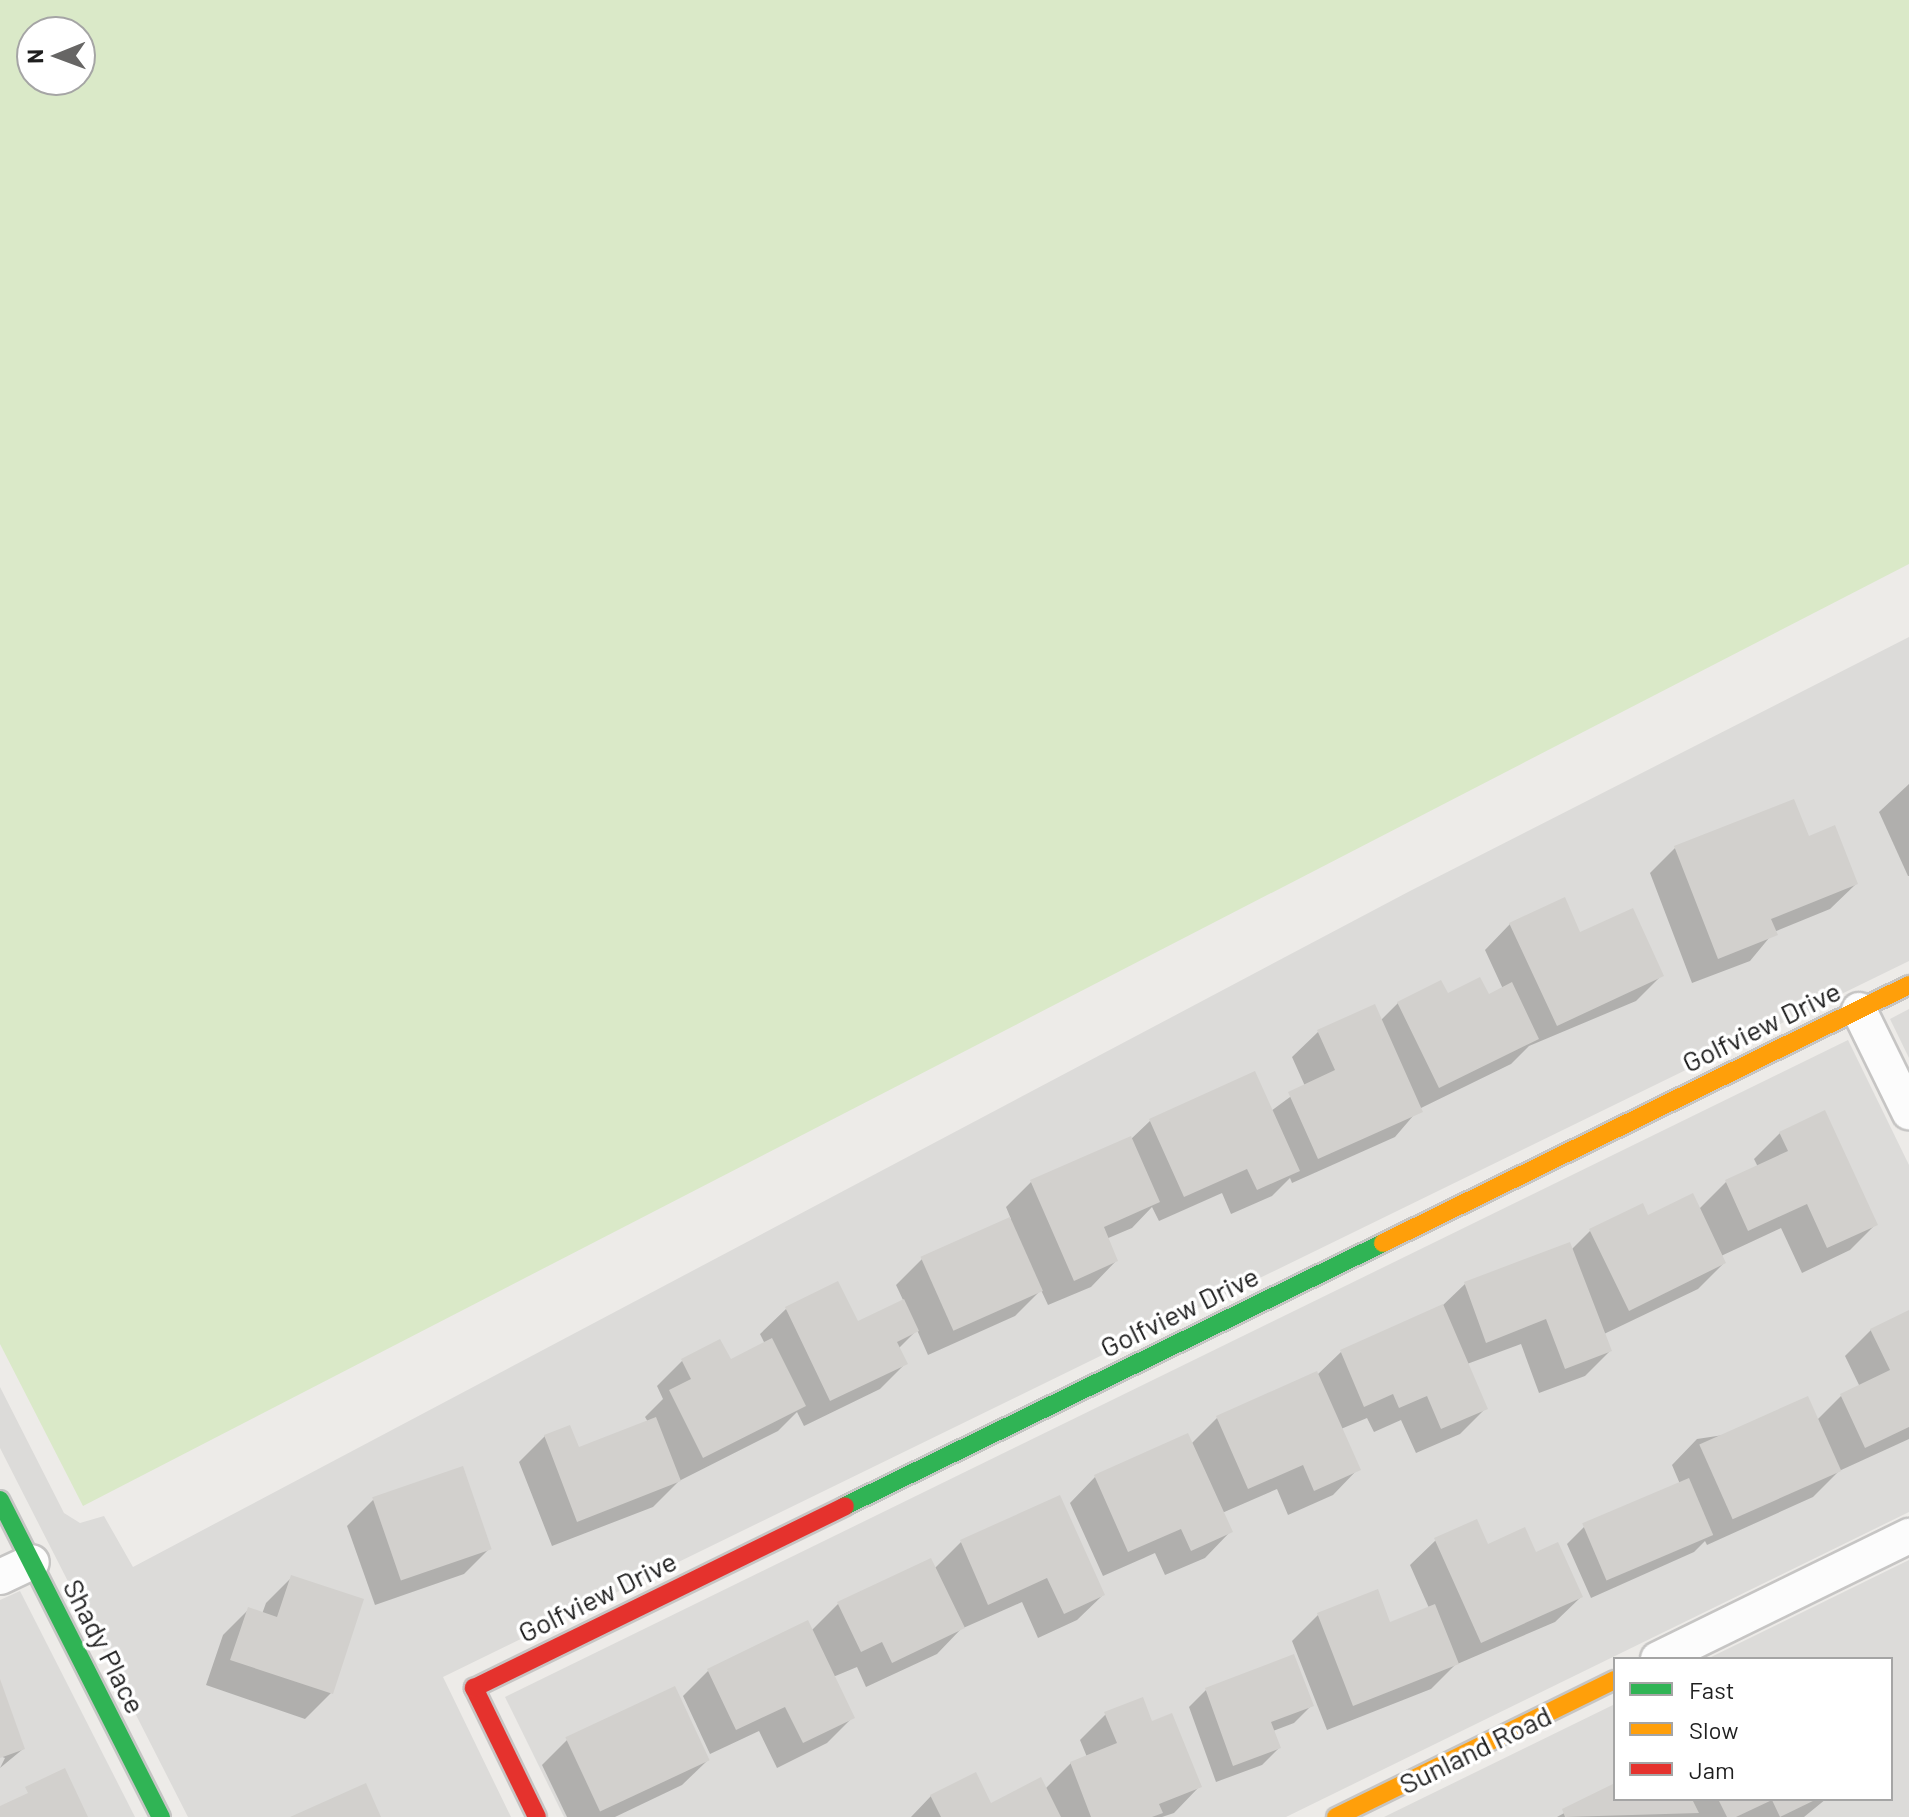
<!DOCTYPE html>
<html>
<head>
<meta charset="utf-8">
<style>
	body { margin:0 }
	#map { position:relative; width:1909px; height:1817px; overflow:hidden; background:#edebe8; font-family:Barlow,sans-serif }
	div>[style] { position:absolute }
	.residential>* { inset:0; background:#dcdbd9 }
	.grass>* { inset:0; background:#dae9c8 }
	.shadow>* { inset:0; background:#0003 }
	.building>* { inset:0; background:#d2d0cd; transform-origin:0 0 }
	.roads { filter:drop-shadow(2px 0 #c6c5c4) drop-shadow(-2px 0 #c6c5c4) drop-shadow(0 2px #c6c5c4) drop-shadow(0 -2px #c6c5c4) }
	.street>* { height:34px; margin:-17px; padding:0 17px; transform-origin:17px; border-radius:17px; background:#fcfcfc }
	.fast>* { height:18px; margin:-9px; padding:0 9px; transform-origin:9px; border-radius:9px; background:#30b455 }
	.slow>* { height:18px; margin:-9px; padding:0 9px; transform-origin:9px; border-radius:9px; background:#ff9f0a }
	.jam>* { height:18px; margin:-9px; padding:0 9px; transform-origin:9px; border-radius:9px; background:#e5322d }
	span { translate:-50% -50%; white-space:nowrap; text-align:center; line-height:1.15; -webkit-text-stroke:7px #fff; paint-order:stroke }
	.street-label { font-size:28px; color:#1f1f1f }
	.legend { position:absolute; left:1613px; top:1657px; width:280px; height:144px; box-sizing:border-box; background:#fff; border:2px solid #a5a5a5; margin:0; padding:10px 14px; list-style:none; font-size:24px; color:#1f1f1f }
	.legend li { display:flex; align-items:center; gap:16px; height:40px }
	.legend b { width:40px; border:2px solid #a5a5a5 }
	.north { position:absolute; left:16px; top:16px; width:80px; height:80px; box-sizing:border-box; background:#fff; border:2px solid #a5a5a5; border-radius:50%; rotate:269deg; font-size:22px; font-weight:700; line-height:32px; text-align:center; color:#1f1f1f }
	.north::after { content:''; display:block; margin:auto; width:28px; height:36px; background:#676665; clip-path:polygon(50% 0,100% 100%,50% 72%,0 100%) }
</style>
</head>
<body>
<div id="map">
	<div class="residential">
		<div style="clip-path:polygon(1909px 637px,1909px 961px,443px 1677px,511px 1817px,188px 1817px,0 1448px,0 1387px,64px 1513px,80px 1523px,104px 1516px,133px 1567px,1410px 891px)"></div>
		<div style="clip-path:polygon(1909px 1009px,1909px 1058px,1890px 1019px)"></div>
		<div style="clip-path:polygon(1848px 1040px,1909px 1165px,1909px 1512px,1286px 1817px,564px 1817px,505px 1697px)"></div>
		<div style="clip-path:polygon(1909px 1560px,1909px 1817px,1384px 1817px,1615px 1704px,1615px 1799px,1891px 1799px,1891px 1659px,1707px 1659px)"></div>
		<div style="clip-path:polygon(20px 1591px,135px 1817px,0 1817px,0 1600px)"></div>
	</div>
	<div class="grass">
		<div style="clip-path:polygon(evenodd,0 0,1909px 0,1909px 564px,83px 1506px,0 1344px,0 0,32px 32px,80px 32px,80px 80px,32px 80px,32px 32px)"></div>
	</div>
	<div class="shadow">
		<div style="clip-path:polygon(1909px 784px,1909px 876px,1908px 876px,1879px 812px)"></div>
		<div style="clip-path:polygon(1807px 839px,1856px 884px,1830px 909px,1774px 932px,1750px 961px,1692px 983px,1650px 873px,1675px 848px)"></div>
		<div style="clip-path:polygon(1510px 924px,1579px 934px,1662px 975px,1636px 1001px,1529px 1046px,1511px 1064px,1419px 1109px,1395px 1137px,1292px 1183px,1290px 1178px,1272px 1196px,1231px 1214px,1222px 1193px,1159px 1221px,1152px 1207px,1132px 1228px,1106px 1239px,1116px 1261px,1091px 1287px,1048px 1305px,1041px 1290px,1015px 1316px,928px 1355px,917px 1330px,898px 1349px,905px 1364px,880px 1389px,804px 1426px,797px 1412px,778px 1431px,679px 1481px,653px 1507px,552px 1546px,519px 1462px,545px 1436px,578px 1449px,648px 1422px,645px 1417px,663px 1399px,657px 1386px,682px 1361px,730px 1362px,765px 1344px,760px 1334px,786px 1309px,857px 1324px,904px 1302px,896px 1285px,922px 1259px,1011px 1219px,1006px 1207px,1031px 1182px,1130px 1140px,1151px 1120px,1271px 1111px,1305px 1086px,1292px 1057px,1318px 1032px,1380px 1021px,1398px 1003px,1447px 996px,1488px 997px,1503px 989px,1485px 950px)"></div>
		<div style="clip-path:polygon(1780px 1133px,1875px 1225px,1850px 1250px,1802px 1273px,1781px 1228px,1721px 1256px,1724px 1263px,1698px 1289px,1604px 1334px,1610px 1351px,1585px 1376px,1539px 1393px,1521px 1344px,1467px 1364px,1486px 1408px,1460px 1434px,1416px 1453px,1401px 1420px,1374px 1432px,1367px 1418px,1341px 1429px,1358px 1469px,1333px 1495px,1288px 1515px,1277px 1489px,1222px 1513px,1230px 1532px,1205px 1558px,1165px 1575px,1155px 1553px,1103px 1576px,1070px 1503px,1095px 1477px,1191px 1444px,1217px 1418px,1317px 1375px,1341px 1352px,1441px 1307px,1465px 1284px,1569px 1244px,1571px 1250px,1590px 1231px,1699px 1209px,1726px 1182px,1758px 1167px,1754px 1159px)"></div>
		<div style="clip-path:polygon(1909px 1312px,1909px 1439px,1839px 1471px,1813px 1497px,1707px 1545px,1705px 1541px,1694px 1552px,1591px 1598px,1567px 1544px,1584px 1527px,1680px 1484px,1672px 1465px,1697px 1439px,1816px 1421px,1841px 1396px,1860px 1387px,1845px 1356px,1871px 1330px)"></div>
		<div style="clip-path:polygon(373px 1500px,490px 1548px,464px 1574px,375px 1605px,347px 1526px)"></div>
		<div style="clip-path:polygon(1436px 1540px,1535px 1554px,1581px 1597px,1555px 1622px,1455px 1665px,1431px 1689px,1327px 1730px,1292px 1641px,1318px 1615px,1389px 1624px,1429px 1608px,1410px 1565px)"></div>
		<div style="clip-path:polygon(961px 1542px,1103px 1595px,1077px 1620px,1038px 1638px,1022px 1602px,961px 1629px,937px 1654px,866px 1687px,857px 1667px,833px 1677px,853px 1717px,827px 1743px,777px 1768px,759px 1731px,710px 1754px,683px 1696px,708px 1671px,811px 1631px,838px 1604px,934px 1569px)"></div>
		<div style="clip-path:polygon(292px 1577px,331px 1693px,305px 1719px,206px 1685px,223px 1635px,248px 1610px,262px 1614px,266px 1603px)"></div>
		<div style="clip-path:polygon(1293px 1657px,1311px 1706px,1294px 1723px,1273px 1731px,1279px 1748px,1262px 1765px,1216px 1782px,1189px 1707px,1206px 1690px)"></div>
		<div style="clip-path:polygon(0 1684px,23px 1749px,0 1768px,5px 1758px,0 1756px)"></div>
		<div style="clip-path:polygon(1106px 1714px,1151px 1724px,1199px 1787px,1174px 1813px,1162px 1817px,911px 1817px,931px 1796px,990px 1805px,1045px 1789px,1071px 1763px,1087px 1757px,1080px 1740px)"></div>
		<div style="clip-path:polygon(567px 1740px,708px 1760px,682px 1785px,615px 1817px,567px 1817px,542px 1765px)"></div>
		<div style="clip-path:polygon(1615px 1785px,1615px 1799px,1826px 1799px,1804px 1817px,1557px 1817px)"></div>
	</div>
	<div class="building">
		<div style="clip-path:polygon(1794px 799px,1809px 836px,1835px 825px,1858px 884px,1771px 919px,1778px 935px,1718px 959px,1674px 846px)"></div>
		<div style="clip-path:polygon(1565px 897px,1580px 932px,1633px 908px,1664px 976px,1557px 1026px,1509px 923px)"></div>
		<div style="clip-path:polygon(1480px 977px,1489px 994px,1512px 982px,1539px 1039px,1439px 1088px,1397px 1002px,1441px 980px,1448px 993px)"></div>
		<div style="clip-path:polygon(1375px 1004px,1423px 1112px,1318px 1159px,1288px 1092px,1335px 1070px,1317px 1030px)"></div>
		<div style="clip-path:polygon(1255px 1071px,1300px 1171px,1257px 1190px,1247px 1169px,1184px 1197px,1149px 1119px)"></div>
		<div style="clip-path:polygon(1825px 1110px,1878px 1225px,1827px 1248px,1807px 1204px,1748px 1231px,1725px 1180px,1788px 1151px,1779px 1132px)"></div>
		<div style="clip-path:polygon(1131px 1136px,1160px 1202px,1104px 1227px,1118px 1261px,1074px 1281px,1030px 1180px)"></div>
		<div style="clip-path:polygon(1693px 1193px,1726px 1263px,1629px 1311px,1589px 1229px,1643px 1203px,1648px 1215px)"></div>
		<div style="left:1010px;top:1217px;width:81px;height:98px;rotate:66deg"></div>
		<div style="clip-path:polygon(1570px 1242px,1612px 1351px,1565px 1369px,1546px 1319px,1486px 1343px,1464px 1282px)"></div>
		<div style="clip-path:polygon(838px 1281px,858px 1321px,904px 1299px,919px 1331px,897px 1342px,908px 1364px,830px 1401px,785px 1307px)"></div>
		<div style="clip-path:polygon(1443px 1304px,1488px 1409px,1441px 1429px,1427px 1396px,1399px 1408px,1393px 1394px,1364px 1407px,1340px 1350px)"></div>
		<div style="clip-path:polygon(1909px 1310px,1909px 1427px,1865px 1448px,1840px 1394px,1890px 1370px,1870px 1329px)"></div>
		<div style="clip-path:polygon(772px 1338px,806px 1406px,703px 1458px,669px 1390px,691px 1379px,681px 1359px,720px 1339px,731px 1359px)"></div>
		<div style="clip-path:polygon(1317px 1371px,1361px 1470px,1314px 1491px,1303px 1465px,1248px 1489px,1216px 1416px)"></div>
		<div style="left:1808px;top:1396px;width:82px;height:119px;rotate:66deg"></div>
		<div style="clip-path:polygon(656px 1417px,681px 1481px,577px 1522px,544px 1435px,570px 1425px,579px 1447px)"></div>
		<div style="clip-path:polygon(1188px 1433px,1233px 1532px,1191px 1551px,1181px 1529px,1128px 1552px,1094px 1475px)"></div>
		<div style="left:463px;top:1466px;width:88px;height:96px;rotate:71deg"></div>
		<div style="left:1689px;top:1478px;width:62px;height:116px;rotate:67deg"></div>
		<div style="clip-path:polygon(1060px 1495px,1105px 1595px,1064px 1614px,1047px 1578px,988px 1605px,960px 1540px)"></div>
		<div style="clip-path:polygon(1477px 1519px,1488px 1544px,1525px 1527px,1536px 1552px,1558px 1542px,1583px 1597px,1481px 1643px,1434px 1538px)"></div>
		<div style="clip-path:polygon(931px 1558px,965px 1628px,892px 1663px,882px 1642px,861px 1652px,837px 1602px)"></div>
		<div style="clip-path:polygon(291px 1575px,364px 1599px,333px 1694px,230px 1660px,248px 1607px,277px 1617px)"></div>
		<div style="clip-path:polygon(1378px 1589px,1390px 1622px,1435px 1604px,1459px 1664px,1353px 1706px,1317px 1613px)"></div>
		<div style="clip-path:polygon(808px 1620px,855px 1718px,803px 1743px,785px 1707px,736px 1730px,707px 1669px)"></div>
		<div style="clip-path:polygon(1294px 1654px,1314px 1706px,1271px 1722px,1281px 1748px,1233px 1766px,1205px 1688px)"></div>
		<div style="clip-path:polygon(0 1679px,25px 1749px,0 1758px)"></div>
		<div style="left:675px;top:1686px;width:82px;height:121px;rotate:65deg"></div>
		<div style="clip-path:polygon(1143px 1697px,1152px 1721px,1172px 1713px,1202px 1787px,1159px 1804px,1163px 1813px,1152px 1817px,1091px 1817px,1070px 1762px,1117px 1743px,1104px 1712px)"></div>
		<div style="clip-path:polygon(65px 1768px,88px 1817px,0 1817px,0 1806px,28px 1793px,25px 1787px)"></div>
		<div style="clip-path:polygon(976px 1772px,991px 1803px,1041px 1777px,1061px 1817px,941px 1817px,930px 1795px)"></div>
		<div style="clip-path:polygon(366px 1783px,381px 1817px,290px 1817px)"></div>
		<div style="clip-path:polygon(1615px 1783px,1615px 1799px,1692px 1799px,1699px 1813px,1565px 1817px,1562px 1809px)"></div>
		<div style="clip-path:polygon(1718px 1799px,1817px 1799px,1780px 1817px,1772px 1800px,1736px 1817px,1727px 1817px)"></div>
	</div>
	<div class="roads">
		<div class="street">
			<div style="left:1859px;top:1010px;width:114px;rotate:63.9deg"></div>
			<div style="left:0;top:1577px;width:35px;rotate:-25deg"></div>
			<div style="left:1658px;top:1659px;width:280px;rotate:-26.1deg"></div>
		</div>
		<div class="fast">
			<div style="left:0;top:1500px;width:356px;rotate:63.1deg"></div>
			<div style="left:845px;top:1506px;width:599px;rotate:-26.05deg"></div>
		</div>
		<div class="slow">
			<div style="left:1383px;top:1243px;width:586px;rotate:-26.13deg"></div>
			<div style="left:1336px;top:1817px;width:311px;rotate:-26.2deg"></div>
		</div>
		<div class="jam">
			<div style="left:537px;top:1817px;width:144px;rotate:-116deg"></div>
			<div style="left:474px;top:1688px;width:413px;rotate:-26.1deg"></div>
		</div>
	</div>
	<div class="street-label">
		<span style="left:1761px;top:1026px;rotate:-26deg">Golfview Drive</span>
		<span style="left:1179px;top:1311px;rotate:-26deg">Golfview Drive</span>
		<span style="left:597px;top:1596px;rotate:-26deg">Golfview Drive</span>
		<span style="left:105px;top:1646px;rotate:63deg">Shady Place</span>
		<span style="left:1475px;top:1749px;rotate:-26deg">Sunland Road</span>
	</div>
	<ul class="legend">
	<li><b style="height:10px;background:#30b455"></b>Fast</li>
	<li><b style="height:10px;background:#ff9f0a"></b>Slow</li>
	<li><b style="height:10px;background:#e5322d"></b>Jam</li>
	</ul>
	<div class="north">N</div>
</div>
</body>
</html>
